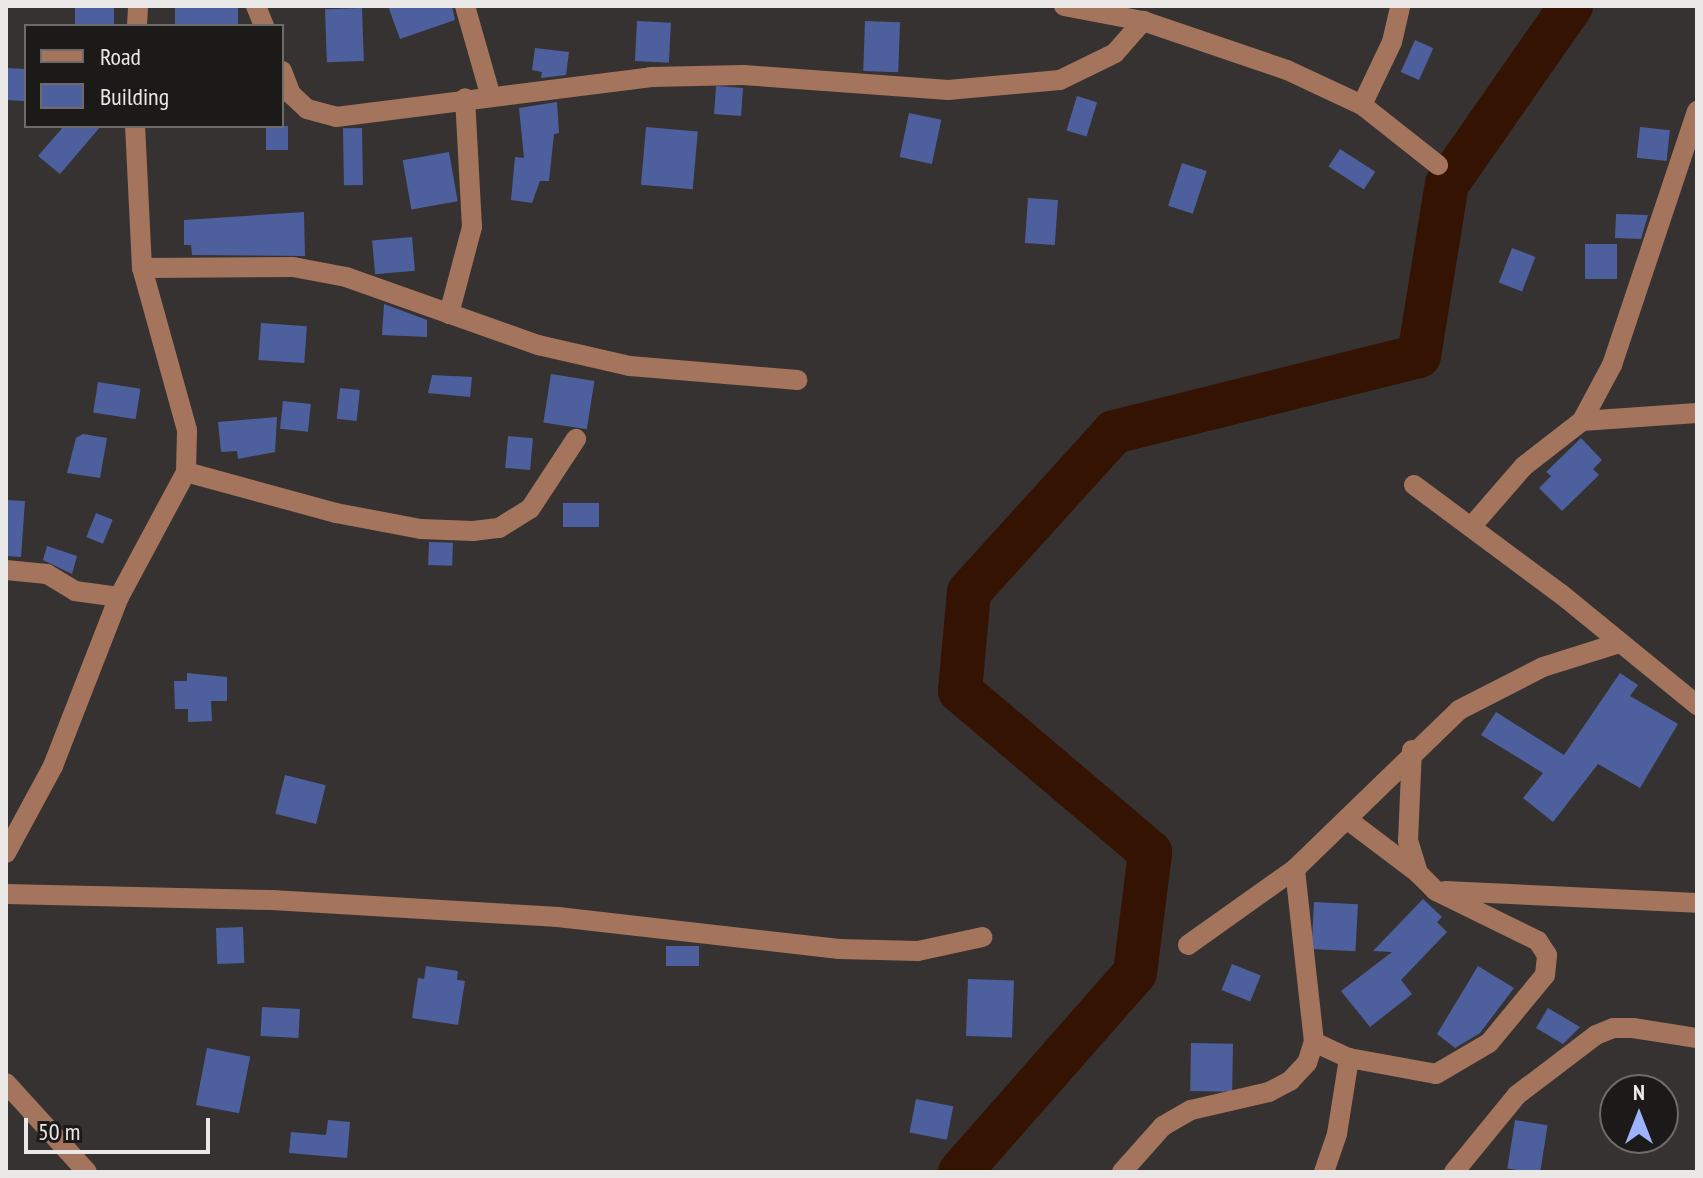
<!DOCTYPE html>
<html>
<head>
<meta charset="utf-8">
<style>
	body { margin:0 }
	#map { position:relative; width:1703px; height:1178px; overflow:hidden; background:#353231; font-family:"PT Sans Narrow",sans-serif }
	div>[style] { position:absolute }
	.river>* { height:44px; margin:-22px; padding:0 22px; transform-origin:22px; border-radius:22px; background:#341302 }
	.building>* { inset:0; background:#4d609d; transform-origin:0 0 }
	.minor>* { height:20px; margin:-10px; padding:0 10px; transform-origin:10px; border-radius:10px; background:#a5745c }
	span { translate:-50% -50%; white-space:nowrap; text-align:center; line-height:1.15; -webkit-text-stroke:6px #1b1a19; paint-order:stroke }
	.frame { position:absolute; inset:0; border:8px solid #eae8e7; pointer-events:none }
	.legend { position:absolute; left:24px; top:24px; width:260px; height:104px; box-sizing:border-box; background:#1b1a19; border:2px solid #6e6c6b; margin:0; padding:10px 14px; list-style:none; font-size:24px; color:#eae8e7 }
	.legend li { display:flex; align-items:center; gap:16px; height:40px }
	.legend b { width:40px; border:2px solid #6e6c6b }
	.north { position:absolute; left:1599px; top:1074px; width:80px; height:80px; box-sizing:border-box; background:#1b1a19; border:2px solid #6e6c6b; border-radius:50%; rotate:0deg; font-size:22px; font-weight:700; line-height:32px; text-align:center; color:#eae8e7 }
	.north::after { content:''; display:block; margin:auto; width:28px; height:36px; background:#9cb4fd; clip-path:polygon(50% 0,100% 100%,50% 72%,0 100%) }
	.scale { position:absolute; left:24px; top:1118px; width:186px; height:36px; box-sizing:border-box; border:4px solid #eae8e7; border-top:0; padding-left:10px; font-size:24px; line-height:28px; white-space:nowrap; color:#eae8e7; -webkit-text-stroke:6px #1b1a19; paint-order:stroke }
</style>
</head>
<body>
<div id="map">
	<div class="river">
		<div style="left:960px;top:1172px;width:265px;rotate:-48.7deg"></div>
		<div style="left:1135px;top:973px;width:122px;rotate:-82.9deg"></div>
		<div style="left:1150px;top:852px;width:249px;rotate:-139.7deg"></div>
		<div style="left:960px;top:691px;width:99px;rotate:-84.8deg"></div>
		<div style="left:969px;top:592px;width:216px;rotate:-47.8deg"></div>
		<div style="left:1114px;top:432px;width:314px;rotate:-14deg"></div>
		<div style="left:1419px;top:356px;width:174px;rotate:-80.8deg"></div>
		<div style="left:1447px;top:184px;width:217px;rotate:-55.1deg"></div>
	</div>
	<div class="building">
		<div style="left:75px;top:6px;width:39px;height:20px"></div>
		<div style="clip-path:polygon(388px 6px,452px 6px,455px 20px,400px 39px)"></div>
		<div style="left:238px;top:7px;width:19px;height:63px;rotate:90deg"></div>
		<div style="left:362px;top:8px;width:53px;height:37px;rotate:88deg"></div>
		<div style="left:637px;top:21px;width:34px;height:40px;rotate:3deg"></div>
		<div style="left:865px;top:21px;width:35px;height:50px;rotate:2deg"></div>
		<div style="left:1415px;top:40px;width:20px;height:35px;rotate:24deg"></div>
		<div style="clip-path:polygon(535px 48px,569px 52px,566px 75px,541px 78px,542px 72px,532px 70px)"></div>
		<div style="left:6px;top:68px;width:20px;height:32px;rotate:3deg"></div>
		<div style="left:743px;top:88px;width:28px;height:27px;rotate:94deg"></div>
		<div style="left:1077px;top:96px;width:21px;height:36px;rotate:17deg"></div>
		<div style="clip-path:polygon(557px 102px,559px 133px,554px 134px,549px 181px,540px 181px,532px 203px,511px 200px,515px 157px,524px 158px,519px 108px)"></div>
		<div style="left:909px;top:113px;width:33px;height:45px;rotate:12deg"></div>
		<div style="clip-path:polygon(64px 126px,101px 126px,60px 174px,38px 156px)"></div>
		<div style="left:266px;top:126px;width:22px;height:24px"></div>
		<div style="left:646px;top:127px;width:52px;height:58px;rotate:5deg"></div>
		<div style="left:1640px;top:127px;width:30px;height:31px;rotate:6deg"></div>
		<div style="left:362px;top:128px;width:57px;height:19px;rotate:89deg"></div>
		<div style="left:1340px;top:149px;width:42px;height:21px;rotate:33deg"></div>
		<div style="left:449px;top:152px;width:50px;height:47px;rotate:80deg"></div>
		<div style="left:1182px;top:163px;width:26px;height:45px;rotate:18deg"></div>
		<div style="left:1028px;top:198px;width:30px;height:45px;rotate:4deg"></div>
		<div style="clip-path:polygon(304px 212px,305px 256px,192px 255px,191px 245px,184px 245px,184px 220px)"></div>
		<div style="clip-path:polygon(1616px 214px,1648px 215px,1641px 239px,1615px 238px)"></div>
		<div style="left:412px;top:237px;width:34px;height:40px;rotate:85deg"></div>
		<div style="left:1585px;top:244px;width:32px;height:35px"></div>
		<div style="left:1512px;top:248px;width:25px;height:37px;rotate:21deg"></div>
		<div style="clip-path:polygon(384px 304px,427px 320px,427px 337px,382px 335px)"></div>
		<div style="left:261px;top:323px;width:46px;height:37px;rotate:4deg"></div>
		<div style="left:551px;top:374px;width:44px;height:49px;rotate:9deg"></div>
		<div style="clip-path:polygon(432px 375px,472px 377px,470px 397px,428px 393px)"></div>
		<div style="left:98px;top:382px;width:43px;height:31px;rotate:9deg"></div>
		<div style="left:340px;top:388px;width:20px;height:31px;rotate:6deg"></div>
		<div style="left:283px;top:401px;width:28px;height:28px;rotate:6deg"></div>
		<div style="clip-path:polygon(277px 417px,275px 452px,238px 459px,237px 451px,221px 452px,218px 422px)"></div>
		<div style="clip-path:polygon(83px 434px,107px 438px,100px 478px,67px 473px,76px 438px)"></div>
		<div style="left:508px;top:436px;width:25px;height:32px;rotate:5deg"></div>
		<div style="clip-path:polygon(1581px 438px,1602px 460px,1593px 469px,1599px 475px,1562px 511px,1539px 488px,1551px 476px,1546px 472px)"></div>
		<div style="clip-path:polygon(6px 500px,25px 501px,21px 557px,6px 556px)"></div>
		<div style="left:599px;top:503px;width:24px;height:36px;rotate:90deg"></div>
		<div style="left:96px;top:513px;width:18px;height:26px;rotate:22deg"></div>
		<div style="left:429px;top:542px;width:24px;height:23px;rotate:2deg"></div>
		<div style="clip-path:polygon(47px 546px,77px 556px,72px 574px,43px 560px)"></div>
		<div style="clip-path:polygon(187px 673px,227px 677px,227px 701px,211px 701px,212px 721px,188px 722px,188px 709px,175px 709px,174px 681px,187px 681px)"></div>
		<div style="clip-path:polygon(1620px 673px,1638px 685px,1630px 696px,1678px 724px,1640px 788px,1598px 764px,1553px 822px,1523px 798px,1543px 773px,1481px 735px,1496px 712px,1564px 755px)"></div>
		<div style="left:285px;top:775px;width:42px;height:40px;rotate:14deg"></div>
		<div style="clip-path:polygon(1423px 899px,1442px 917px,1437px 922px,1447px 932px,1401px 980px,1412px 994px,1370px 1027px,1341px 991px,1392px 952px,1373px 951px)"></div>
		<div style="left:1314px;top:902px;width:44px;height:47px;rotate:3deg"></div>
		<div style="left:243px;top:927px;width:36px;height:27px;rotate:88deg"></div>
		<div style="left:666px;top:946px;width:33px;height:20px"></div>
		<div style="left:1232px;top:964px;width:31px;height:28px;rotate:22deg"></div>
		<div style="clip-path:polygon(426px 966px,458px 971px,457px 980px,465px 981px,458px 1025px,412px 1018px,418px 978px,424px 979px)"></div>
		<div style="clip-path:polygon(1478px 966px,1514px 988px,1480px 1033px,1455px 1048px,1437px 1034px)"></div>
		<div style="left:968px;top:979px;width:46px;height:57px;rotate:2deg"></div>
		<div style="left:262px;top:1007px;width:38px;height:29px;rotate:3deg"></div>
		<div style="clip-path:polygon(1548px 1008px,1580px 1027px,1563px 1044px,1536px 1028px)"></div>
		<div style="left:1191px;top:1043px;width:42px;height:48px;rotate:1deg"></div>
		<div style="left:207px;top:1048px;width:44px;height:58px;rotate:11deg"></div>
		<div style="left:916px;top:1099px;width:38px;height:34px;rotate:11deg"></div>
		<div style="clip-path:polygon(328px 1120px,350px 1122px,347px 1158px,289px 1153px,291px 1132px,326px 1135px)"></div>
		<div style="left:1515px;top:1120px;width:33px;height:49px;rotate:9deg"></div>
	</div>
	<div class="minor">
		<div style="left:256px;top:6px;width:22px;rotate:68deg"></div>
		<div style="left:465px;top:6px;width:91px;rotate:74.1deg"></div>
		<div style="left:1064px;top:6px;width:80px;rotate:10.8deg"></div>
		<div style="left:1143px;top:21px;width:152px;rotate:18.8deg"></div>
		<div style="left:1287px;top:70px;width:83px;rotate:25deg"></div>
		<div style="left:1362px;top:105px;width:97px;rotate:38.3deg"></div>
		<div style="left:137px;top:26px;width:20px;rotate:-87deg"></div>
		<div style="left:282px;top:71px;width:25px;rotate:69deg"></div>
		<div style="left:291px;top:94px;width:22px;rotate:43deg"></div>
		<div style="left:307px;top:109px;width:30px;rotate:15deg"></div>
		<div style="left:336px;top:117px;width:318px;rotate:-7.2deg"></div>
		<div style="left:651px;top:77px;width:92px;rotate:-1.2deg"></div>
		<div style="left:743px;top:75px;width:206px;rotate:4.2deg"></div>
		<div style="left:948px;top:90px;width:112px;rotate:-5.1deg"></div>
		<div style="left:1060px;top:80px;width:61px;rotate:-26.1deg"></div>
		<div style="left:1115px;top:53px;width:43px;rotate:-48.8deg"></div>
		<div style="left:1362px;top:105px;width:70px;rotate:-64.5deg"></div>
		<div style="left:1392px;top:42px;width:37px;rotate:-77deg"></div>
		<div style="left:142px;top:268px;width:151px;rotate:-0.4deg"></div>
		<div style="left:293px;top:267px;width:54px;rotate:10.7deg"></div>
		<div style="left:346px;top:277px;width:204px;rotate:19.5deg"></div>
		<div style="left:538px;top:345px;width:94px;rotate:12.9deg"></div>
		<div style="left:630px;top:366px;width:168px;rotate:4.8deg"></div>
		<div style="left:449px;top:314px;width:90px;rotate:-75.2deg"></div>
		<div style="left:472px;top:227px;width:129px;rotate:-93.1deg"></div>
		<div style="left:1582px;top:421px;width:115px;rotate:-4deg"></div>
		<div style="left:186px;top:472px;width:156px;rotate:15.3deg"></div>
		<div style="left:336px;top:513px;width:86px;rotate:10.7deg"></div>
		<div style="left:421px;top:529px;width:52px;rotate:2.2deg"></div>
		<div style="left:473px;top:531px;width:26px;rotate:-7deg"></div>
		<div style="left:499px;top:528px;width:36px;rotate:-32deg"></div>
		<div style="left:530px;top:509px;width:84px;rotate:-56.7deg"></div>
		<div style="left:1414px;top:485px;width:183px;rotate:36.6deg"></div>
		<div style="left:1561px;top:594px;width:176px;rotate:39.2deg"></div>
		<div style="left:1471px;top:527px;width:81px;rotate:-49deg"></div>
		<div style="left:1524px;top:466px;width:73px;rotate:-37.8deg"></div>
		<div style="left:1582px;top:421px;width:64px;rotate:-61.8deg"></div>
		<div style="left:1612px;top:365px;width:268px;rotate:-71.5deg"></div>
		<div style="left:6px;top:570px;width:41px;rotate:5.6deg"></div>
		<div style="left:47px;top:574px;width:33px;rotate:31deg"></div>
		<div style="left:75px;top:591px;width:44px;rotate:7.8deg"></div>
		<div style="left:1348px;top:820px;width:88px;rotate:37.1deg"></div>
		<div style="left:6px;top:853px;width:99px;rotate:-61.6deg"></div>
		<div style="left:53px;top:766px;width:181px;rotate:-68.7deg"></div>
		<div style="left:119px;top:597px;width:142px;rotate:-61.8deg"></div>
		<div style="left:186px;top:472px;width:42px;rotate:-88.6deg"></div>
		<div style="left:187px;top:430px;width:168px;rotate:-105.5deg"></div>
		<div style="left:142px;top:268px;width:142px;rotate:-92.8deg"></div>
		<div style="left:1445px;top:891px;width:252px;rotate:2.7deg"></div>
		<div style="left:6px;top:894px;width:266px;rotate:1.3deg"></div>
		<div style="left:272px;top:900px;width:287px;rotate:3.4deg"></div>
		<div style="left:558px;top:917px;width:283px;rotate:6.5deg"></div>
		<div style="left:839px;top:949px;width:79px;rotate:1.5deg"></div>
		<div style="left:918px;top:951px;width:66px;rotate:-12.2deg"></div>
		<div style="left:1188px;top:945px;width:131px;rotate:-35.4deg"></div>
		<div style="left:1295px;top:869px;width:228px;rotate:-44.1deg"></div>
		<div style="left:1459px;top:710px;width:94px;rotate:-27.1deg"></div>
		<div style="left:1543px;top:667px;width:77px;rotate:-17.5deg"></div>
		<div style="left:1314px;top:1042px;width:38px;rotate:25deg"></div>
		<div style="left:1349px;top:1058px;width:88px;rotate:10.4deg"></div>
		<div style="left:1436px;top:1074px;width:61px;rotate:-30.3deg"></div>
		<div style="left:1489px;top:1043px;width:88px;rotate:-50.5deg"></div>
		<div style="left:1545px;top:975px;width:20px;rotate:-84deg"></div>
		<div style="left:1547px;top:955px;width:17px;rotate:-123deg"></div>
		<div style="left:1538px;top:941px;width:114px;rotate:-153.9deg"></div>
		<div style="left:1436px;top:891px;width:25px;rotate:-135deg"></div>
		<div style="left:1418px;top:873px;width:34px;rotate:-107deg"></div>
		<div style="left:1408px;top:841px;width:91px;rotate:-87.5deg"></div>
		<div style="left:6px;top:1083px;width:120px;rotate:47.7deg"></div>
		<div style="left:1122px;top:1172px;width:62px;rotate:-48.3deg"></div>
		<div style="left:1163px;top:1126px;width:32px;rotate:-30deg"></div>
		<div style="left:1191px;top:1110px;width:80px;rotate:-13deg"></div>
		<div style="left:1269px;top:1092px;width:24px;rotate:-28deg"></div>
		<div style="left:1290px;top:1081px;width:25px;rotate:-47deg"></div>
		<div style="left:1307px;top:1063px;width:22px;rotate:-72deg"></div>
		<div style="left:1314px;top:1042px;width:174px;rotate:-96.3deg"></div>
		<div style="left:1324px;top:1172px;width:40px;rotate:-71.1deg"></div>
		<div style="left:1337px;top:1134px;width:77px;rotate:-81deg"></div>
		<div style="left:1454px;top:1172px;width:99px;rotate:-50.7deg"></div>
		<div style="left:1517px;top:1095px;width:99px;rotate:-37.2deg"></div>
		<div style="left:1596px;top:1035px;width:18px;rotate:-22deg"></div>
		<div style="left:1613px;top:1028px;width:20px"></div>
		<div style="left:1633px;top:1028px;width:65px;rotate:8.9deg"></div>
	</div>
	<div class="frame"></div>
	<ul class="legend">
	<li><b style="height:10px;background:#a5745c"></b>Road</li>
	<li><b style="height:22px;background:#4d609d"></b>Building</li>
	</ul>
	<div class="north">N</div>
	<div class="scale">50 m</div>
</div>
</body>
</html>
